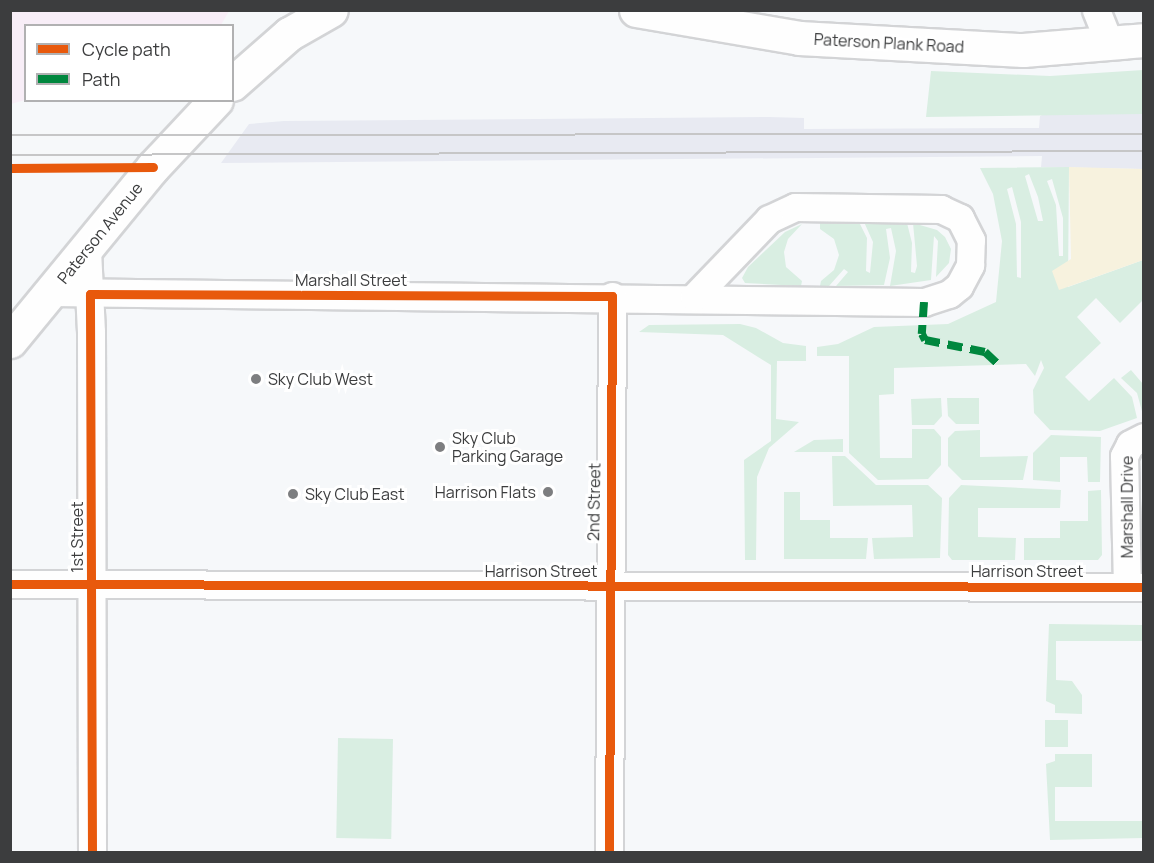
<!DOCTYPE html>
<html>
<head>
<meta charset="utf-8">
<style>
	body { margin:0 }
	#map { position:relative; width:1154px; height:863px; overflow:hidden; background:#f6f8fa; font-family:Manrope,sans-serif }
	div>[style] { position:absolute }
	.built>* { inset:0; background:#e8eaf2 }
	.industrial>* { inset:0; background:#f8eef7 }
	.green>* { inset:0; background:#d9eee2; transform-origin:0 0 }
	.sand>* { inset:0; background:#f7f2de }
	.roads { filter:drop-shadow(2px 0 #d3d4d6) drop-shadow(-2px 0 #d3d4d6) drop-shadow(0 2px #d3d4d6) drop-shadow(0 -2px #d3d4d6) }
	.minor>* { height:27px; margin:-13.5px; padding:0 13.5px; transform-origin:13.5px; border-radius:13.5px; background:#fefefe }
	.major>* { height:33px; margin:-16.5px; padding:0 16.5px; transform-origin:16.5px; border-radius:16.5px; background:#fefefe }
	.tram>* { height:1.5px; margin:-0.75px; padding:0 0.75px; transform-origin:0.75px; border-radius:0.75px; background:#c6c6c7 }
	.quiet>* { height:8px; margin-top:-4px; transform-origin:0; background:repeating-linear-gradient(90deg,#00873e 0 15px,transparent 0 23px) }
	.cycleway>* { height:9px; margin:-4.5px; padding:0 4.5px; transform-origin:4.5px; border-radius:4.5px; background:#e8590c }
	.dots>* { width:16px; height:16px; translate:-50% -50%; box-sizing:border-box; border:3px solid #fff; border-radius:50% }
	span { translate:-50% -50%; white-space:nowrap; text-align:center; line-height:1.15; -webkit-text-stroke:6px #fff; paint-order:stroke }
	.street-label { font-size:16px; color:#3c3d3e }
	.poi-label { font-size:16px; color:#3c3d3e }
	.left { translate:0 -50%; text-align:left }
	.right { translate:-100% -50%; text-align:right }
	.frame { position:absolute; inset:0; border:12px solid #3c3d3e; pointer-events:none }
	.legend { position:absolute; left:24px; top:24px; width:210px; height:78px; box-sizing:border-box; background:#fff; border:2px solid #b1b1b2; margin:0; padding:8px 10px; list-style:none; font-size:18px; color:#3c3d3e }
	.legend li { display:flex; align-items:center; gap:12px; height:30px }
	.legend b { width:30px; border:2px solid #b1b1b2 }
</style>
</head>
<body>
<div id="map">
	<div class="built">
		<div style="clip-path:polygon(1046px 113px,1143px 114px,1143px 169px,1041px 167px,1042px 156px,221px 163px,249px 124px,284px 121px,769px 117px,804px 118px,804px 129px,1039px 128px,1040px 116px)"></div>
	</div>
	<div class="industrial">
		<div style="clip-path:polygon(11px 10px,229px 10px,229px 11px,221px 25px,26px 26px,25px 100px,11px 104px)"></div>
	</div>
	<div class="green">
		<div style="clip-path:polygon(1143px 70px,1143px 114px,926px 117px,931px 71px,1050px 76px)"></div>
		<div style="clip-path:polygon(evenodd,1069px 167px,1068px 287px,1143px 260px,1143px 300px,1120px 323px,1096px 298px,1077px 317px,1101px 343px,1065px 377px,1089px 401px,1114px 378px,1132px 397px,1137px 418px,1100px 431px,1050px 430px,1034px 413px,1033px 390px,1044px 368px,1041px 360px,1035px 376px,1026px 364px,894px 368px,894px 394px,879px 395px,880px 458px,912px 458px,912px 429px,934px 429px,941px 437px,941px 465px,928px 479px,878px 480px,849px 453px,849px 356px,817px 356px,817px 347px,838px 344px,874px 327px,948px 324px,996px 302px,1002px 241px,993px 194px,980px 168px,1069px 167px,1029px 174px,1038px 197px,1043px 221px,1038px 221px,1025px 176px,1029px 174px,1069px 167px,1052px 179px,1063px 218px,1063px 256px,1059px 256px,1056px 205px,1047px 181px,1052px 179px,1069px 167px,1012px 187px,1021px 222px,1021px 278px,1017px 277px,1016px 224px,1007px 189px,1012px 187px)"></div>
		<div style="clip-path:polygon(820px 222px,860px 224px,867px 238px,866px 271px,870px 273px,873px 242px,864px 222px,907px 223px,912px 243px,911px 272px,915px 273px,917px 266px,913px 223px,937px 230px,945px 237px,951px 249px,949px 263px,936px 277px,938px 241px,934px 236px,931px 280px,890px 286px,896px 251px,891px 228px,886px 229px,890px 258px,884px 285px,836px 286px,848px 272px,844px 269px,829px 286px,820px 286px,821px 281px,834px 270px,839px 255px,834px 239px,820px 229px)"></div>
		<div style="clip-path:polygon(802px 224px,788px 239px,784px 252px,786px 267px,802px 281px,801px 286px,745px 283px,742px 278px,748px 267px,785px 232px)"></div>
		<div style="clip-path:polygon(740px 324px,756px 328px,783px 343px,806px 346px,806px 361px,777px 361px,776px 419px,799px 422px,769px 448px,757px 477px,756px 560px,745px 560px,744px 460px,771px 441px,771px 365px,723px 335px,639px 332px,649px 325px)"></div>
		<div style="clip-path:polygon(1131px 370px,1143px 384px,1143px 415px,1137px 393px,1121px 378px)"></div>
		<div style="clip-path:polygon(941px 398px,942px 416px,934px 425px,912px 425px,911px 399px)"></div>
		<div style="clip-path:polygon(947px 398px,979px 398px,979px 424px,956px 424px,948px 416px)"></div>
		<div style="clip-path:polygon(980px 430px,980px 457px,1028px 456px,1023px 480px,962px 480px,948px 466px,948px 438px,955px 431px)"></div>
		<div style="clip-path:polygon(1051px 435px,1101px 437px,1100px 482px,1088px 482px,1087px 457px,1060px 457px,1060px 482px,1033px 480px,1033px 453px)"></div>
		<div style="clip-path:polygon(843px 439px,843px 452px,794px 452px,814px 440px)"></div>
		<div style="clip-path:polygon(832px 456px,845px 456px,876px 485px,928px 485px,942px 498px,940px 558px,874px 559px,872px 538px,913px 537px,912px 505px,833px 506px)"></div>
		<div style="clip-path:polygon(961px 485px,1061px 490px,1060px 508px,978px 508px,978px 537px,1016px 538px,1015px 560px,952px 560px,948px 555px,949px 498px)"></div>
		<div style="clip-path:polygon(1101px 490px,1102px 555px,1098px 560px,1024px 560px,1024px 538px,1060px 538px,1060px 521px,1088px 521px,1088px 491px)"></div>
		<div style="clip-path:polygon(784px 492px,800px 492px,800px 520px,830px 520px,830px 538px,868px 538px,866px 559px,784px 559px)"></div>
		<div style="clip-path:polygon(1049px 624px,1143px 625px,1143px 641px,1056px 641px,1056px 680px,1072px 681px,1082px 695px,1082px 714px,1055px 713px,1055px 705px,1046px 701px)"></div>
		<div style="left:1068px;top:720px;width:27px;height:23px;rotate:90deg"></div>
		<div style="left:338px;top:738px;width:55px;height:100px;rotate:1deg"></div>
		<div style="clip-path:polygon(1055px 754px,1092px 754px,1092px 787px,1055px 787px,1055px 821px,1143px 821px,1143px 838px,1050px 840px,1046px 764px,1055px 761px)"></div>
	</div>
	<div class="sand">
		<div style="clip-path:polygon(1069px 167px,1143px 169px,1143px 260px,1059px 290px,1052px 271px,1071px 259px)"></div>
	</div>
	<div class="roads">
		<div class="minor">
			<div style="left:1096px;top:10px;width:35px;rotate:68deg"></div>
			<div style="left:87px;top:250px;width:82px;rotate:87.2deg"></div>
			<div style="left:91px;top:332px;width:520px;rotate:89.89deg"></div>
			<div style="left:51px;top:292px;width:873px;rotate:0.66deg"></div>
			<div style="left:924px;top:302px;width:26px;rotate:-18deg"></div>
			<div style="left:949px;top:294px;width:13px;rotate:-39deg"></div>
			<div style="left:959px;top:286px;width:24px;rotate:-62deg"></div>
			<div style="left:970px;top:265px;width:25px;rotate:-88deg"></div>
			<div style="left:971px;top:240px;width:25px;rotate:-117deg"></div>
			<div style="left:960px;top:218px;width:21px;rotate:-155deg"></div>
			<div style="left:941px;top:209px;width:146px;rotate:-179.2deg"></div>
			<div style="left:795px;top:207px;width:29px;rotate:155deg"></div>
			<div style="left:769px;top:219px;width:108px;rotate:133.9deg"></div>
			<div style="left:10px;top:584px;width:1134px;rotate:0.15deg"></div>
			<div style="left:1127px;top:587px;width:131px;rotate:-91.3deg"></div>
			<div style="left:1124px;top:456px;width:13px;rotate:-63deg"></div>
			<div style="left:1130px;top:444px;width:16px;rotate:-27deg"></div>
			<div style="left:609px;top:852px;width:556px;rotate:-89.69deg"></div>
		</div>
		<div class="major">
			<div style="left:636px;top:10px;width:165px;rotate:9.7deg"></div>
			<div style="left:799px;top:38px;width:224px;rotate:3.1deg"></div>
			<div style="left:1023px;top:50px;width:121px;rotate:-4.7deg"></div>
			<div style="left:232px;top:84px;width:76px;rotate:-41.3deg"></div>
			<div style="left:289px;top:34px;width:48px;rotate:-29.7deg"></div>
			<div style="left:10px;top:341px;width:225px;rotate:-50.6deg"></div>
			<div style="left:153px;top:167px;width:92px;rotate:-46.8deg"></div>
		</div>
	</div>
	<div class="tram">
		<div style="left:10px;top:135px;width:1134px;rotate:-0.05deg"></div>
		<div style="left:10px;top:155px;width:1134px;rotate:-0.2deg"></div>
	</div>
	<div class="quiet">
		<div style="left:924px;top:302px;width:32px;rotate:94deg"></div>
		<div style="left:922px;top:334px;width:7px;rotate:63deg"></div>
		<div style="left:925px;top:340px;width:61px;rotate:11.3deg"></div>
		<div style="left:985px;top:352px;width:21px;rotate:43deg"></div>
	</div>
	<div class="cycleway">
		<div style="left:10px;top:168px;width:143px;rotate:-0.4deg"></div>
		<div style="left:10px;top:584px;width:1134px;rotate:0.15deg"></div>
		<div style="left:92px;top:852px;width:558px;rotate:-90.21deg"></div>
		<div style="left:90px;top:294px;width:522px;rotate:0.22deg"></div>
		<div style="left:612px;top:296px;width:556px;rotate:90.31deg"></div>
	</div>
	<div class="dots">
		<div style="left:256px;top:379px;background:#7d7e80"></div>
		<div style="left:440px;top:447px;background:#7d7e80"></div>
		<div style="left:548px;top:492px;background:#7d7e80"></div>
		<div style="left:293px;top:494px;background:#7d7e80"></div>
	</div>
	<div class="street-label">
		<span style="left:889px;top:43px;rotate:3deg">Paterson Plank Road</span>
		<span style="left:100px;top:233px;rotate:-51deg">Paterson Avenue</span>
		<span style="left:351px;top:280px">Marshall Street</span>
		<span style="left:594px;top:502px;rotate:-89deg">2nd Street</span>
		<span style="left:1127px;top:507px;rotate:-90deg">Marshall Drive</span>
		<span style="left:77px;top:537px;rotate:-90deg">1st Street</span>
		<span style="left:541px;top:571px">Harrison Street</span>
		<span style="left:1027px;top:571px">Harrison Street</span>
	</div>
	<div class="poi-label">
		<span class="left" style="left:268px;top:379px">Sky Club West</span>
		<span class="left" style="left:452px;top:447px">Sky Club<br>Parking Garage</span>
		<span class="right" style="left:536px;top:492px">Harrison Flats</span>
		<span class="left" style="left:305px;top:494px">Sky Club East</span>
	</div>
	<div class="frame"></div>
	<ul class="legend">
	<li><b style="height:8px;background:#e8590c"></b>Cycle path</li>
	<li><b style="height:8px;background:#00873e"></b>Path</li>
	</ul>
</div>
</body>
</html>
